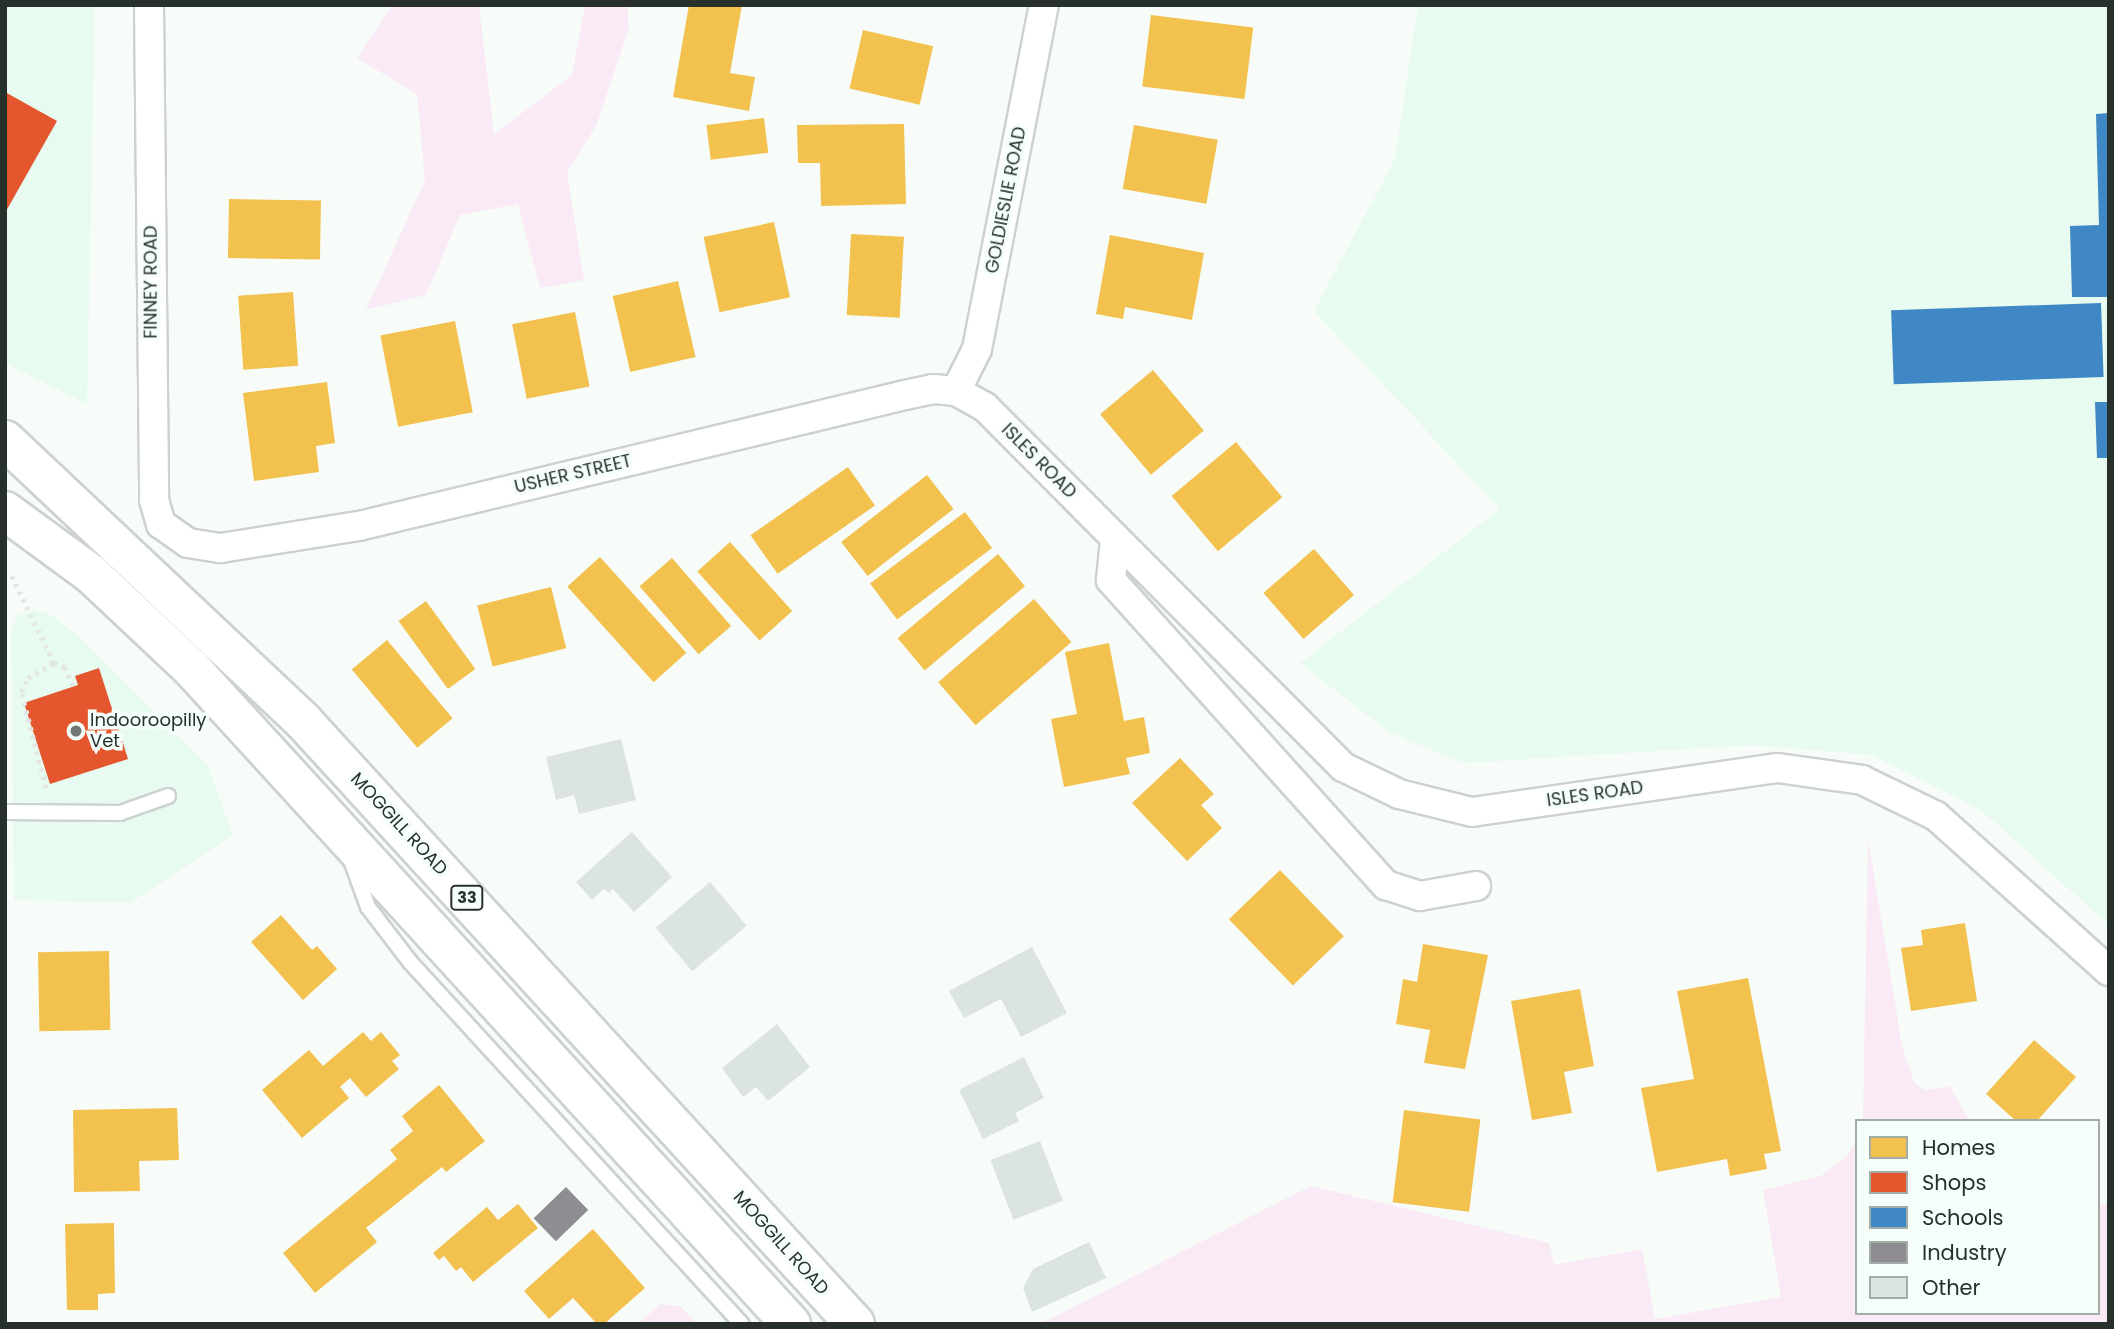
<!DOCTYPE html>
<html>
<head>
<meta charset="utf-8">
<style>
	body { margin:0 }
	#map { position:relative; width:2114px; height:1329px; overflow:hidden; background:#f7fcf9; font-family:Poppins,sans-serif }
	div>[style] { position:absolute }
	.built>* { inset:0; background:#e7fbf0 }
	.green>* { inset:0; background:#faeaf6 }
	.homes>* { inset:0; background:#f2c14e; transform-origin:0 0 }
	.shops>* { inset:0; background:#e4572e }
	.schools>* { inset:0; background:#3f88c5; transform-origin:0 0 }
	.industry>* { inset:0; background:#8d8d92; transform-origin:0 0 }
	.building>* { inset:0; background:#dce4e0; transform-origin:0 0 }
	.path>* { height:4.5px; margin-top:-2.25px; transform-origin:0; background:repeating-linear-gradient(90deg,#e3e6e5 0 3.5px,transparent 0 8.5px) }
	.roads { filter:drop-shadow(2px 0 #ccd2cf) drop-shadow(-2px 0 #ccd2cf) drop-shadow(0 2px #ccd2cf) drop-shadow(0 -2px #ccd2cf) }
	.lane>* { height:14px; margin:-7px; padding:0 7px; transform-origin:7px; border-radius:7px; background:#fefffe }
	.street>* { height:28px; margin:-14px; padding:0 14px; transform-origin:14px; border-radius:14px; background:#fefffe }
	.highway>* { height:38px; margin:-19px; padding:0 19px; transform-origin:19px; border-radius:19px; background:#fefffe }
	.dots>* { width:19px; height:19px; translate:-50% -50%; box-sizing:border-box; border:4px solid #f5fef9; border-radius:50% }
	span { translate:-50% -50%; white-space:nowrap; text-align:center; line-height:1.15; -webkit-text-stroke:7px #f5fef9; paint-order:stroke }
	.shield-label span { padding:2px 5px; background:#f5fef9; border:2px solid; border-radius:5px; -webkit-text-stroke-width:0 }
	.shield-label { font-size:16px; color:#28302c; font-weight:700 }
	.street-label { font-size:18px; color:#28302c }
	.poi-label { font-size:18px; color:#28302c }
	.left { translate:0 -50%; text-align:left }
	.frame { position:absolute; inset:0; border:7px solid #28302c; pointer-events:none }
	.legend { position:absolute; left:1855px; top:1119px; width:245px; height:196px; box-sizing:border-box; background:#f5fef9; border:2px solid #a3aca7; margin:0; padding:9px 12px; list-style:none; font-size:21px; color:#28302c }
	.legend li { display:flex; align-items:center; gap:14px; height:35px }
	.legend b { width:35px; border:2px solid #a3aca7 }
</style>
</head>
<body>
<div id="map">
	<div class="built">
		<div style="clip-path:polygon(5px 5px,95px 5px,87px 404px,5px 363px)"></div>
		<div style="clip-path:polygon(1418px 5px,2109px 5px,2109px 925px,1981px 810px,1872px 755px,1755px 745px,1464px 763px,1389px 732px,1300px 663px,1500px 509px,1314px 311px,1395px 159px)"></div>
		<div style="clip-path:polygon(33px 610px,48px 613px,78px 635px,207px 764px,233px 835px,130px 903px,14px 900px,11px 628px,18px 615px)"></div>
	</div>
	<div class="green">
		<div style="clip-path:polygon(392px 5px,479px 5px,494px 134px,572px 75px,585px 5px,627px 5px,629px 28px,597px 124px,567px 173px,584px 280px,540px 288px,518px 204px,460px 215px,426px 295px,366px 310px,425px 180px,417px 94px,357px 58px)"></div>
		<div style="clip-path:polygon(1868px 838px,1902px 1046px,1914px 1082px,1925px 1090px,1949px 1086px,1970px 1121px,1863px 1121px)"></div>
		<div style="clip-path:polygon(1857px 1140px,1857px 1313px,2098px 1313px,2098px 1206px,2109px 1202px,2109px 1324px,1040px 1324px,1311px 1186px,1549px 1243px,1554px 1265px,1642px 1249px,1655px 1319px,1781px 1297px,1763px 1190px,1821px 1176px,1847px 1156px)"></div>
		<div style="clip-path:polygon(660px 1304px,680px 1306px,697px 1324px,638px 1324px)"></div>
	</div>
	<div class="homes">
		<div style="clip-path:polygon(689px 5px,742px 5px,730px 73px,755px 77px,749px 111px,673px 97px)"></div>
		<div style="left:1151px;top:15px;width:103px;height:72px;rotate:7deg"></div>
		<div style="left:863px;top:30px;width:72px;height:60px;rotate:13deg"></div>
		<div style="left:764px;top:118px;width:35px;height:58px;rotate:83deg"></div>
		<div style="clip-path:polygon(904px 124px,906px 204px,821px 206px,820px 163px,798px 163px,797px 125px)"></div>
		<div style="left:1134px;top:125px;width:85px;height:65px;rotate:10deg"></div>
		<div style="left:229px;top:199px;width:92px;height:59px;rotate:1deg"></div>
		<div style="left:774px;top:222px;width:77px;height:72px;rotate:78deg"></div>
		<div style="left:851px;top:234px;width:53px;height:81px;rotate:3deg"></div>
		<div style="clip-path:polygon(1110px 235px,1204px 253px,1192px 320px,1125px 307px,1123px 319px,1096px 314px)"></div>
		<div style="left:678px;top:281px;width:78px;height:67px;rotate:77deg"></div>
		<div style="left:293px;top:292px;width:74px;height:55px;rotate:86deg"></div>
		<div style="left:575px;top:312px;width:76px;height:64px;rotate:79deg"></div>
		<div style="left:455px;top:321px;width:93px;height:76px;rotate:79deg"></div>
		<div style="left:1153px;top:370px;width:79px;height:69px;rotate:50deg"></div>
		<div style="clip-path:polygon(327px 382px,335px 443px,316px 446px,319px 472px,254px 481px,243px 393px)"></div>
		<div style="left:1236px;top:442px;width:72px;height:84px;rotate:50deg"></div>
		<div style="left:848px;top:467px;width:47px;height:119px;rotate:55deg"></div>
		<div style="left:927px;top:475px;width:43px;height:109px;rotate:52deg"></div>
		<div style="left:965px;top:512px;width:45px;height:119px;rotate:53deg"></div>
		<div style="left:730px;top:542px;width:93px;height:44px;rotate:48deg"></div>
		<div style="left:1314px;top:549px;width:61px;height:67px;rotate:49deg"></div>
		<div style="left:998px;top:554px;width:42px;height:131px;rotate:50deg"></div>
		<div style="left:600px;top:557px;width:129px;height:44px;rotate:48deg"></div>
		<div style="left:672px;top:558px;width:90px;height:43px;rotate:49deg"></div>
		<div style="left:551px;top:587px;width:63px;height:76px;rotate:76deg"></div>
		<div style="left:1034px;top:599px;width:57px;height:127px;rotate:49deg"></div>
		<div style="left:426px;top:601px;width:84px;height:34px;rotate:54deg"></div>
		<div style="left:387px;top:640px;width:102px;height:46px;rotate:50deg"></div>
		<div style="clip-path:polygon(1109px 643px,1124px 721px,1144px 717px,1150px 753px,1126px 758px,1130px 774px,1064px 787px,1051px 719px,1077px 714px,1065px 652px)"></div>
		<div style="clip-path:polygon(1180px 758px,1214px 794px,1201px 805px,1222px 828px,1187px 861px,1132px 803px)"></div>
		<div style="left:1280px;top:870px;width:92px;height:71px;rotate:46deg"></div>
		<div style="clip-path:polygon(281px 915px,312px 950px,317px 946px,337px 969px,303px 1000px,251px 942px)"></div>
		<div style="clip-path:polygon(1965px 923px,1977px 1001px,1911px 1011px,1901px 948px,1923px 945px,1921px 930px)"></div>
		<div style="clip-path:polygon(1423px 944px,1488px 955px,1465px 1069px,1424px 1063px,1430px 1030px,1396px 1024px,1403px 979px,1417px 982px)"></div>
		<div style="left:109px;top:951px;width:79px;height:71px;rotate:89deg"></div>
		<div style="clip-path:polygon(1748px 978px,1781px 1151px,1764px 1154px,1767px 1169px,1730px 1176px,1727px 1159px,1657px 1172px,1641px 1088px,1694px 1079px,1677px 991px)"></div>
		<div style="clip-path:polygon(1580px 989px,1594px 1066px,1564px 1072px,1572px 1113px,1532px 1120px,1511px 1001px)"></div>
		<div style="clip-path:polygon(363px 1032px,371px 1041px,381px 1032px,400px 1055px,392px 1061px,399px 1069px,366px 1097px,350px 1078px,340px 1087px,349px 1098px,302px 1138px,262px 1090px,309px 1050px,323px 1066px)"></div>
		<div style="clip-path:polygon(2034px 1040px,2076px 1077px,2037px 1121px,2016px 1121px,1986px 1094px)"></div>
		<div style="clip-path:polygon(439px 1085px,485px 1141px,446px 1172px,442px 1167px,366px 1228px,377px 1242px,315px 1293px,283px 1253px,397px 1159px,390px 1150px,413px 1131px,402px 1116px)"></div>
		<div style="clip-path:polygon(177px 1108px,179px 1160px,139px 1161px,140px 1191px,74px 1192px,73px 1110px)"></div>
		<div style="left:1404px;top:1110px;width:77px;height:93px;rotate:7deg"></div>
		<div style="clip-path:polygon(518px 1204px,538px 1228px,473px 1282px,461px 1267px,456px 1271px,444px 1256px,439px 1260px,433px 1253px,487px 1207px,498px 1220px)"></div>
		<div style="clip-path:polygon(114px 1223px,115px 1293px,98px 1294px,98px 1310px,67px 1310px,65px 1224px)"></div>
		<div style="clip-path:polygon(593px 1229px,645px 1288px,604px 1324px,597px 1324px,573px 1298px,549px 1319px,524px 1291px)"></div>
	</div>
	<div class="shops">
		<div style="clip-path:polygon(5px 92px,57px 121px,5px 213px)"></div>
		<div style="clip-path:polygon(99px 668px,128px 759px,50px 784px,24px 703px,78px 685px,75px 676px)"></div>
	</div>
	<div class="schools">
		<div style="clip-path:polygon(2109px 113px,2109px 297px,2072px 297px,2070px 226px,2099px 225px,2096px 114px)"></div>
		<div style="left:2101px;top:303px;width:74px;height:210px;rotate:88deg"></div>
		<div style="clip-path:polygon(2095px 402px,2109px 402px,2109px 458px,2097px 458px)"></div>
	</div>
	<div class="industry">
		<div style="left:566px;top:1187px;width:32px;height:45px;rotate:46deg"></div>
	</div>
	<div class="building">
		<div style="clip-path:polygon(621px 739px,636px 800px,579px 814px,574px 795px,556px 800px,546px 757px)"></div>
		<div style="clip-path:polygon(632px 832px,672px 877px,634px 912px,613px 889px,609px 893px,604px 889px,592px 900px,576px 882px)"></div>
		<div style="left:710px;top:882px;width:57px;height:71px;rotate:50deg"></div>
		<div style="clip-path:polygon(1032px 947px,1067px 1013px,1021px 1037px,1001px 999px,964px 1018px,949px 991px)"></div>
		<div style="clip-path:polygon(777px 1024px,810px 1067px,768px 1101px,756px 1087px,743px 1097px,722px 1068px)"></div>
		<div style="clip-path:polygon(1024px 1057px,1044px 1098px,1015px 1113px,1019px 1121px,983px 1139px,959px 1090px)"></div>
		<div style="left:1040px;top:1141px;width:64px;height:53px;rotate:69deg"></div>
		<div style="clip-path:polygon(1089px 1242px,1106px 1278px,1032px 1312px,1023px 1288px,1033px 1269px)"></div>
	</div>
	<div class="path">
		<div style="left:12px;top:576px;width:97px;rotate:64.2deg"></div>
		<div style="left:54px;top:663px;width:12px;rotate:20deg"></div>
		<div style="left:65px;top:667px;width:20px;rotate:66deg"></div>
		<div style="left:46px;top:788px;width:99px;rotate:-104.6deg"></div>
		<div style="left:21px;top:692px;width:16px;rotate:-63deg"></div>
		<div style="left:28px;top:678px;width:30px;rotate:-30deg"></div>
	</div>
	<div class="roads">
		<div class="lane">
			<div style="left:5px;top:812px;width:115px;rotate:0.5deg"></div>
			<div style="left:120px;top:813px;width:51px;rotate:-19.5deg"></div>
			<div style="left:351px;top:860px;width:50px;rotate:70.1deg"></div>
			<div style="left:368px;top:907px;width:69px;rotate:52.6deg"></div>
			<div style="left:410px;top:962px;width:491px;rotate:47.5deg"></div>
		</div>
		<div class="street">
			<div style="left:149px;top:5px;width:495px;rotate:89.4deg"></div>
			<div style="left:154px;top:500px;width:25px;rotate:74deg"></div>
			<div style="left:161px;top:524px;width:33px;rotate:35deg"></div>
			<div style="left:188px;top:543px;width:33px;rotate:9deg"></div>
			<div style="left:221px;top:548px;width:140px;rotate:-9.1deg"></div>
			<div style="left:359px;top:526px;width:561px;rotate:-13.49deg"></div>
			<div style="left:905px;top:395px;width:29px;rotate:-12deg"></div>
			<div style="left:933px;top:389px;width:23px;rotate:5deg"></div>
			<div style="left:956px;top:391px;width:33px;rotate:29deg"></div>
			<div style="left:985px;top:407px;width:508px;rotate:45.16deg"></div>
			<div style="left:1343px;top:767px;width:62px;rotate:25.7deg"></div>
			<div style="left:1399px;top:794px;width:75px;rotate:13.9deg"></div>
			<div style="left:1472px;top:812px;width:309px;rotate:-8.2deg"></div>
			<div style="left:1778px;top:768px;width:85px;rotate:8.1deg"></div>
			<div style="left:1862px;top:780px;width:82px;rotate:25.9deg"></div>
			<div style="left:1936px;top:816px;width:232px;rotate:41.9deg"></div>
			<div style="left:956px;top:391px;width:47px;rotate:-63.4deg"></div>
			<div style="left:977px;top:349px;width:350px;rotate:-79deg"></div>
			<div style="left:1115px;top:539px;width:41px;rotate:95.6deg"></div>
			<div style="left:1111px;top:580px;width:411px;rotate:48deg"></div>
			<div style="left:1386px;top:885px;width:36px;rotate:18deg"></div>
			<div style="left:1420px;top:896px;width:57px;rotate:-10.1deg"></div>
		</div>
		<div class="highway">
			<div style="left:5px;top:440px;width:411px;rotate:43.3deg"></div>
			<div style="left:304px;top:722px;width:816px;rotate:47.53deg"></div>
			<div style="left:5px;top:511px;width:107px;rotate:36.2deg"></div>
			<div style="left:91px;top:574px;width:139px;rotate:43.2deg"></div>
			<div style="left:192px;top:669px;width:888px;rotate:47.56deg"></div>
		</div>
	</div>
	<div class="dots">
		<div style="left:76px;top:731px;background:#707774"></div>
	</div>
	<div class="shield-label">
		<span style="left:467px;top:898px">33</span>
	</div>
	<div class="street-label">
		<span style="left:1006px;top:200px;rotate:-79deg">GOLDIESLIE ROAD</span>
		<span style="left:151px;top:282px;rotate:-90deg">FINNEY ROAD</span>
		<span style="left:1039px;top:461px;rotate:45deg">ISLES ROAD</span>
		<span style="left:573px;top:474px;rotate:-13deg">USHER STREET</span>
		<span style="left:1595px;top:794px;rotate:-8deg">ISLES ROAD</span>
		<span style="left:399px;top:824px;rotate:47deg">MOGGILL ROAD</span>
		<span style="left:781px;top:1243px;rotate:48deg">MOGGILL ROAD</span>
	</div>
	<div class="poi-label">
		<span class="left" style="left:90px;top:731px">Indooroopilly<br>Vet</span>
	</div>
	<div class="frame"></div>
	<ul class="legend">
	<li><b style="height:19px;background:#f2c14e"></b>Homes</li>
	<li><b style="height:19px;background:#e4572e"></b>Shops</li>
	<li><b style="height:19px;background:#3f88c5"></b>Schools</li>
	<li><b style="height:19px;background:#8d8d92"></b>Industry</li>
	<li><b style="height:19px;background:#dce4e0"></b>Other</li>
	</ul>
</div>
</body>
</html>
